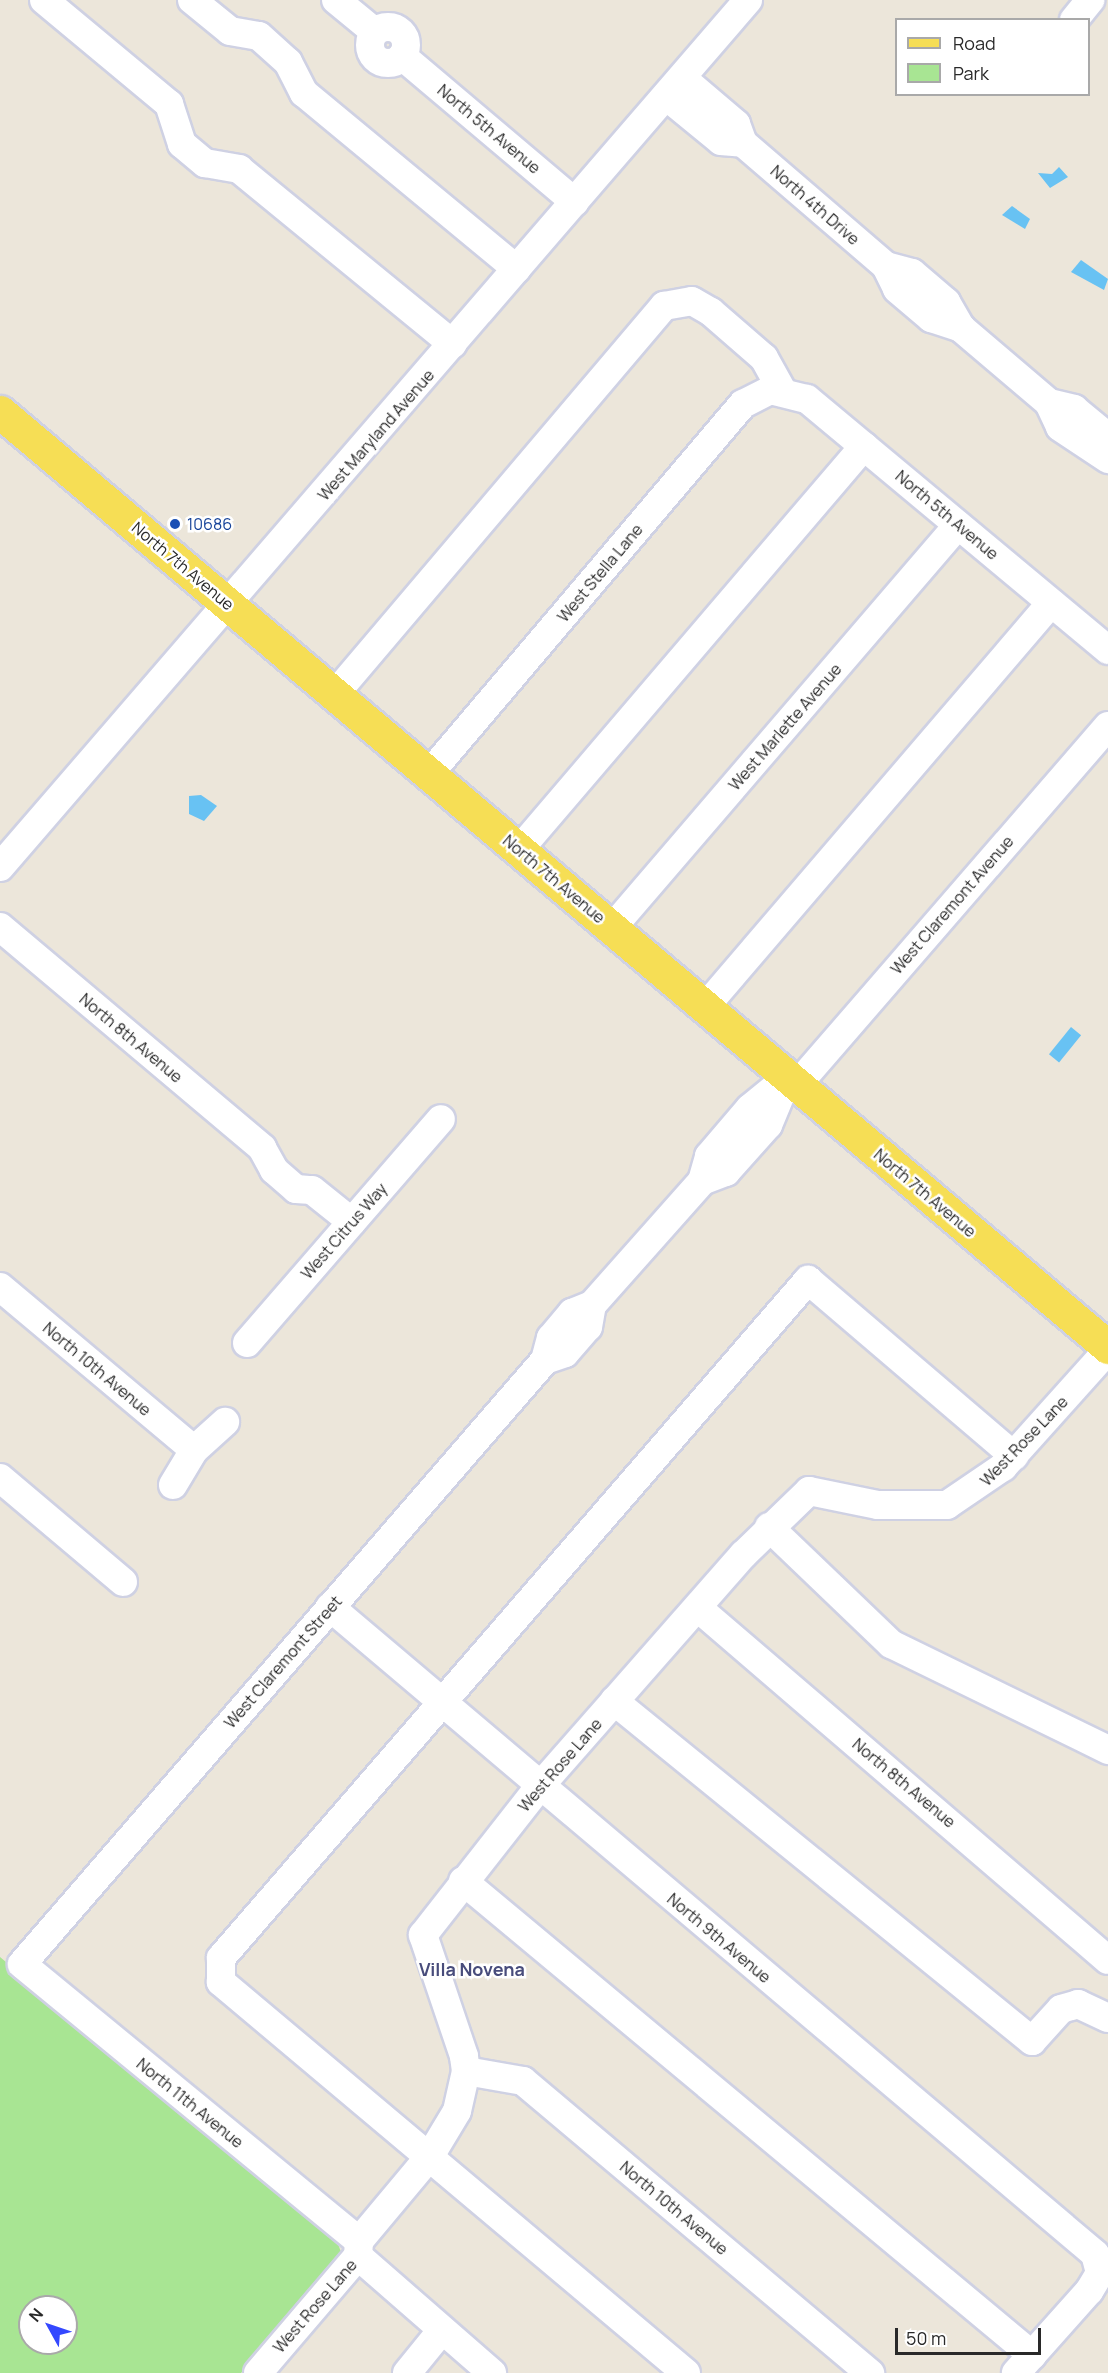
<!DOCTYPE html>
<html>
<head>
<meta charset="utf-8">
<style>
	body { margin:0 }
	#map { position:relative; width:1108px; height:2373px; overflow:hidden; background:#ece6da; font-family:Manrope,sans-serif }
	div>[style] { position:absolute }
	.green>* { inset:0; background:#a8e593 }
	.water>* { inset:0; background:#68c2f3; transform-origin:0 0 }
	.roads { filter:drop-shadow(2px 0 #cfd1e3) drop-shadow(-2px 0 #cfd1e3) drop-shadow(0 2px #cfd1e3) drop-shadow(0 -2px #cfd1e3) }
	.minor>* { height:28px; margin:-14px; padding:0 14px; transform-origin:14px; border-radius:14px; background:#fff }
	.minor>.ring { margin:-14px; padding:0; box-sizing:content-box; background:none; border:28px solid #fff; border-radius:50% }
	.major>* { height:33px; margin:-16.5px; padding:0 16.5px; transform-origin:16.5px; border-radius:16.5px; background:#f6de55 }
	.dots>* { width:16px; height:16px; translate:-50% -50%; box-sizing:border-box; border:3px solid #fff; border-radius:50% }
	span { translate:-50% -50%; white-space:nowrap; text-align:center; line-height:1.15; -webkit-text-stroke:5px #fff; paint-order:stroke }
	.street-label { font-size:16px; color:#292929 }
	.transit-label { font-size:16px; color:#164399 }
	.left { translate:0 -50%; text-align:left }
	.neighbourhood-label { font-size:18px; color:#484c7b; font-weight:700 }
	.legend { position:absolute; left:895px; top:18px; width:195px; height:78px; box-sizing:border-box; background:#fff; border:2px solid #a9a9a9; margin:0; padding:8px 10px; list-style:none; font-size:18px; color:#292929 }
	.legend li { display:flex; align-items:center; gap:12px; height:30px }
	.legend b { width:30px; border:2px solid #a9a9a9 }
	.north { position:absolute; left:18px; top:2295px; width:60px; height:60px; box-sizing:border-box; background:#fff; border:2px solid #a9a9a9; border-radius:50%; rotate:310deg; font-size:16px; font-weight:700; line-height:24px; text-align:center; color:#292929 }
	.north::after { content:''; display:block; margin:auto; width:21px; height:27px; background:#3448ff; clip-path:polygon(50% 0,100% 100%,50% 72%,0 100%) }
	.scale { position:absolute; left:895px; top:2328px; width:146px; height:27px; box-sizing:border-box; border:3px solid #292929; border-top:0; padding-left:8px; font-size:18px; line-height:21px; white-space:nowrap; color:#292929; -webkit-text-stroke:4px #fff; paint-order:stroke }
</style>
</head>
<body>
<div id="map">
	<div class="green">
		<div style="clip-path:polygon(evenodd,0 1957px,336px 2239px,343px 2257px,241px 2373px,0 2373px,0 1957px,30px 2307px,66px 2307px,66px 2343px,30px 2343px,30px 2307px)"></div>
	</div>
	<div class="water">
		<div style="clip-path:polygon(1059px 167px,1068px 177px,1050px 188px,1038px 173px,1052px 174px)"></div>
		<div style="clip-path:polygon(1012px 206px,1030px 219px,1025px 229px,1002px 215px)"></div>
		<div style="clip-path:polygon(1081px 260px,1108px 279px,1104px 290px,1071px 272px)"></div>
		<div style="clip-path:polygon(201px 795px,217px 806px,204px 821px,189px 814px,189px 796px)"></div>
		<div style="left:1071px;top:1027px;width:13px;height:35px;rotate:39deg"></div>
	</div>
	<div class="roads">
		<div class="minor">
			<div style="left:44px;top:0;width:163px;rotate:39.8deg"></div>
			<div style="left:169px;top:104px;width:42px;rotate:72deg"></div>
			<div style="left:182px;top:144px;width:30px;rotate:40deg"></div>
			<div style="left:205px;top:163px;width:35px;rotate:10deg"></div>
			<div style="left:239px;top:169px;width:276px;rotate:39.3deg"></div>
			<div style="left:192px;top:0;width:49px;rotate:39.2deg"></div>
			<div style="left:230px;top:31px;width:29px;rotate:10deg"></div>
			<div style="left:259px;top:36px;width:39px;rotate:42deg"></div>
			<div style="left:288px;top:62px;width:35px;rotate:63deg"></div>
			<div style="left:304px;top:93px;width:276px;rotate:39.6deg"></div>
			<div style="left:336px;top:0;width:50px;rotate:39.4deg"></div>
			<div style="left:1074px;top:20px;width:26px;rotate:-51deg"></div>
			<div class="ring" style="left:370px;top:27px;width:8px;height:8px"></div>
			<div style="left:402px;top:56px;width:226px;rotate:40.2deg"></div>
			<div style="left:682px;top:78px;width:71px;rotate:40.4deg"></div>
			<div style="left:736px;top:124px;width:20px;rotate:70deg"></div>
			<div style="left:743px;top:143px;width:189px;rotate:40.7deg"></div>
			<div style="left:886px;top:266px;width:27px;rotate:15deg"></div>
			<div style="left:912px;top:273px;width:45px;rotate:40.5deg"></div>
			<div style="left:946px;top:302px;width:30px;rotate:60deg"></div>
			<div style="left:961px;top:328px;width:116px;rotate:40.4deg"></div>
			<div style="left:1049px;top:403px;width:26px;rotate:65deg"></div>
			<div style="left:1060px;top:427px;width:58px;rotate:33.7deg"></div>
			<div style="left:666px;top:96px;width:71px;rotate:39.3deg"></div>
			<div style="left:721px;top:141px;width:22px;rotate:5deg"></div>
			<div style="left:886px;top:266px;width:25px;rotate:64deg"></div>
			<div style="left:897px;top:289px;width:45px;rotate:40.5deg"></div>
			<div style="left:931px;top:318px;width:32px;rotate:18deg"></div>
			<div style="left:1049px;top:403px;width:26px;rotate:13deg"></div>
			<div style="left:1074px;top:409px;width:44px;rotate:39.5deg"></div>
			<div style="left:335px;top:694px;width:509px;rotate:-49.7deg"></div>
			<div style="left:664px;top:306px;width:28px;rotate:-10deg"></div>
			<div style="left:692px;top:301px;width:22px;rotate:30deg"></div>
			<div style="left:711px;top:312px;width:70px;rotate:41deg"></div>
			<div style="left:764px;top:358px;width:35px;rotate:61deg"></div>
			<div style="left:429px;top:774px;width:485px;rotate:-49.7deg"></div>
			<div style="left:743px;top:404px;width:30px;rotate:-27deg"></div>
			<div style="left:770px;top:390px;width:38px;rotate:14deg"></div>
			<div style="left:807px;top:399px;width:392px;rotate:39.8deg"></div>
			<div style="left:519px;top:850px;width:531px;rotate:-49.5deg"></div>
			<div style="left:0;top:867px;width:1145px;rotate:-49.21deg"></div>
			<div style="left:0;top:927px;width:343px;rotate:40.1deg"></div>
			<div style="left:262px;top:1148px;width:25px;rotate:61deg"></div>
			<div style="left:274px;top:1170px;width:29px;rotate:41deg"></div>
			<div style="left:296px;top:1189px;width:16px;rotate:4deg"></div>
			<div style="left:312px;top:1190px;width:51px;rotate:38.7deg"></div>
			<div style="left:612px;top:928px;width:531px;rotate:-49.35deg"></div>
			<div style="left:705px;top:1007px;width:532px;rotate:-49.42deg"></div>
			<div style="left:797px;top:1085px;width:475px;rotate:-49.1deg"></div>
			<div style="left:702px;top:1181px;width:26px;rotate:-21deg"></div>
			<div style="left:726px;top:1172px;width:63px;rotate:-48.2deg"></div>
			<div style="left:768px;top:1125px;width:47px;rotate:-67.3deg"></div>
			<div style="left:0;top:1287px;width:253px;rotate:40deg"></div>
			<div style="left:247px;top:1343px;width:296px;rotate:-49.1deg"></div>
			<div style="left:545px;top:1360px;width:21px;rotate:-19deg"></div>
			<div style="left:565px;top:1353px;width:35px;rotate:-49deg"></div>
			<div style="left:588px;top:1327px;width:22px;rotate:-80deg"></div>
			<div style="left:0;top:1478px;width:161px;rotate:40.2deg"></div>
			<div style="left:173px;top:1485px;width:41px;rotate:-59deg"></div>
			<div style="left:194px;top:1450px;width:42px;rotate:-42.1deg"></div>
			<div style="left:769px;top:1527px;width:169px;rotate:43.8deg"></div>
			<div style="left:891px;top:1644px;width:242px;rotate:26deg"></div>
			<div style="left:330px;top:1607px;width:1002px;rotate:40.22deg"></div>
			<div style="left:1095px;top:2254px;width:20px;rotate:75deg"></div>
			<div style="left:1100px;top:2273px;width:21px;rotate:121deg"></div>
			<div style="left:1089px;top:2291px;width:110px;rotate:131.7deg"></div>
			<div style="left:698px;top:1608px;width:540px;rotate:40.65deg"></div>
			<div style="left:614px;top:1701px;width:539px;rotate:39.12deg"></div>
			<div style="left:1032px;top:2041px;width:43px;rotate:-47.8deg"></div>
			<div style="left:1061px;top:2009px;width:18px;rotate:-16deg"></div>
			<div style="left:1078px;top:2004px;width:33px;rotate:25deg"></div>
			<div style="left:463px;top:1881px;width:741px;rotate:39.8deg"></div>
			<div style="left:466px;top:2071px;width:58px;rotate:10deg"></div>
			<div style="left:523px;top:2081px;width:454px;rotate:40.1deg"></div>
			<div style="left:359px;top:2241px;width:436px;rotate:-140.6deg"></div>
			<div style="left:22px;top:1964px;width:799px;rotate:-49.11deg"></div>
			<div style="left:545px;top:1360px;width:23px;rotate:-75deg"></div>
			<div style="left:551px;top:1338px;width:33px;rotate:-50deg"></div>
			<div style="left:572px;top:1313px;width:22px;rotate:-22deg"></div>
			<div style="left:592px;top:1305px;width:166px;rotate:-48.4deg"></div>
			<div style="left:702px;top:1181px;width:26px;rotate:-74deg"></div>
			<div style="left:709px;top:1156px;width:63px;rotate:-49.5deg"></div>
			<div style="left:750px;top:1108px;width:49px;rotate:-39.2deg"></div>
			<div style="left:358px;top:2256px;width:178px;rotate:41.1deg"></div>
			<div style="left:258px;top:2373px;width:154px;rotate:-49.5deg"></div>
			<div style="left:358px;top:2256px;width:15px;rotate:-86deg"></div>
			<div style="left:359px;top:2241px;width:111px;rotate:-50.1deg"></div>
			<div style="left:430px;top:2156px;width:52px;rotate:-59deg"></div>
			<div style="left:457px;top:2111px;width:41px;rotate:-77.3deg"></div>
			<div style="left:466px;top:2071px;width:15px;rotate:-98deg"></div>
			<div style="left:464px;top:2056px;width:128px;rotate:-108.7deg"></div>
			<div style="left:423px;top:1935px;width:189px;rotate:-51.9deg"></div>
			<div style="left:540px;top:1786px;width:308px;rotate:-48.7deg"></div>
			<div style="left:743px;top:1555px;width:92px;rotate:-44.1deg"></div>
			<div style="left:809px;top:1491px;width:70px;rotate:11.5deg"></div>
			<div style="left:878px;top:1505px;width:69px"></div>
			<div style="left:947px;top:1505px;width:68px;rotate:-34.2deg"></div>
			<div style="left:1003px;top:1467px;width:157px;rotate:-48.1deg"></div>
			<div style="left:407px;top:2373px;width:55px;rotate:-50.9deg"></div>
			<div style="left:686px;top:2373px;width:608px;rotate:-139.94deg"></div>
			<div style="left:221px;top:1982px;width:24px;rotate:-90deg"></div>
			<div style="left:221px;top:1958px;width:897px;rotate:-49.11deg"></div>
			<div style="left:808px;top:1280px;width:271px;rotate:40.5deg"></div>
		</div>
		<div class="major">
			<div style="left:0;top:412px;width:1450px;rotate:40.16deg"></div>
		</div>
	</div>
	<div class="dots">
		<div style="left:175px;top:524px;background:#1a4fb4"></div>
	</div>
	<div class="street-label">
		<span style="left:489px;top:129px;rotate:40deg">North 5th Avenue</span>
		<span style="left:815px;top:205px;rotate:41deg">North 4th Drive</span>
		<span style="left:376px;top:435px;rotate:-49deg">West Maryland Avenue</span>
		<span style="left:947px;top:515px;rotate:40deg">North 5th Avenue</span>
		<span style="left:183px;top:566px;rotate:40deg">North 7th Avenue</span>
		<span style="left:600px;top:573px;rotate:-50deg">West Stella Lane</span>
		<span style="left:785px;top:727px;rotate:-49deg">West Marlette Avenue</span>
		<span style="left:554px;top:879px;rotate:40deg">North 7th Avenue</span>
		<span style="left:952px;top:905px;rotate:-49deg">West Claremont Avenue</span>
		<span style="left:131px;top:1038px;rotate:40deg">North 8th Avenue</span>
		<span style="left:925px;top:1193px;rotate:40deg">North 7th Avenue</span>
		<span style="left:344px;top:1231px;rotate:-49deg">West Citrus Way</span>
		<span style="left:97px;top:1369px;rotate:40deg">North 10th Avenue</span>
		<span style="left:1024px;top:1441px;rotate:-46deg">West Rose Lane</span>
		<span style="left:283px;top:1662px;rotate:-49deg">West Claremont Street</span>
		<span style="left:560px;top:1765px;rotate:-49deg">West Rose Lane</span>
		<span style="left:904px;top:1783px;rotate:40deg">North 8th Avenue</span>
		<span style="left:719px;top:1938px;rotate:40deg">North 9th Avenue</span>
		<span style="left:190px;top:2103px;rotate:39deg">North 11th Avenue</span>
		<span style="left:674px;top:2208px;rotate:40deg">North 10th Avenue</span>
		<span style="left:315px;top:2306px;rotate:-49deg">West Rose Lane</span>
	</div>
	<div class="transit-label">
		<span class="left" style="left:187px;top:524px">10686</span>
	</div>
	<div class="neighbourhood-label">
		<span style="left:472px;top:1969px">Villa Novena</span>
	</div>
	<ul class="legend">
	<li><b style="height:8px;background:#f6de55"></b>Road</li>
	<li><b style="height:16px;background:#a8e593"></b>Park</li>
	</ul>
	<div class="north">N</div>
	<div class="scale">50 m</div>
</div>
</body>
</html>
